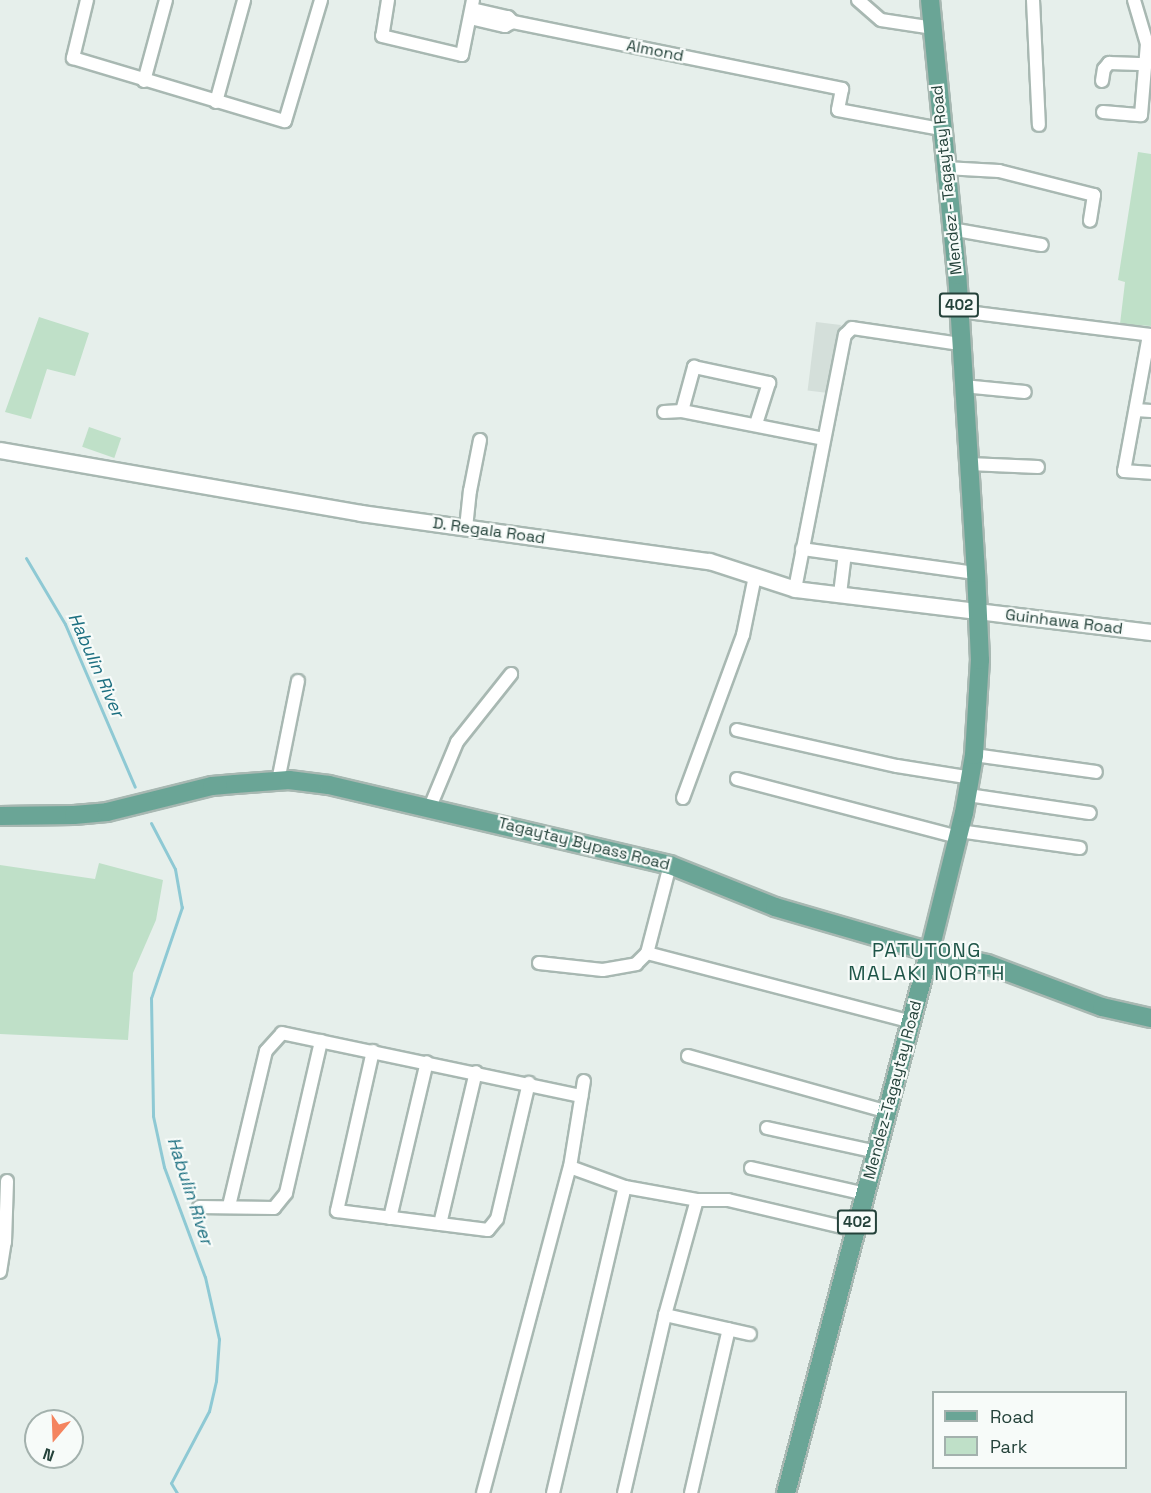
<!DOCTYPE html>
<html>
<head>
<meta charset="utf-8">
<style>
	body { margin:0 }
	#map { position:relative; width:1151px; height:1493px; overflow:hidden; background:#e6efeb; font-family:"Space Grotesk",sans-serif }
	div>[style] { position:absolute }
	.built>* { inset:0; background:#d4dfda; transform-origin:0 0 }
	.green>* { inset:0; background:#bfe0c8; transform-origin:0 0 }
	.stream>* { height:3px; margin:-1.5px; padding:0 1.5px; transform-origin:1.5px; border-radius:1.5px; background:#8ec9d4 }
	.roads { filter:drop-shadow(2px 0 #a8b8b2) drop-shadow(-2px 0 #a8b8b2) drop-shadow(0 2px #a8b8b2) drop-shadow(0 -2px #a8b8b2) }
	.minor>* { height:12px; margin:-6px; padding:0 6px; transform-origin:6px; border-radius:6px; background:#fff }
	.tertiary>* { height:15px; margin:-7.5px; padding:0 7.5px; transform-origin:7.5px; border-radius:7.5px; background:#fff }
	.primary>* { height:18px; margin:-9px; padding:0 9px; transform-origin:9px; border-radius:9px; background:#6aa596 }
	span { translate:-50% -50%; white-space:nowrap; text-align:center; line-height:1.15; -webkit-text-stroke:4.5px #f7fbf9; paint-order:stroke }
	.shield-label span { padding:2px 4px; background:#f7fbf9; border:2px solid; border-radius:4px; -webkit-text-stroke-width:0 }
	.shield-label { font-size:15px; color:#24423a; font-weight:700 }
	.street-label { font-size:16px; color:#24423a }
	.water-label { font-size:18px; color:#1c6f80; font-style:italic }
	.quarter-label { font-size:20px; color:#1f5548; letter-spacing:1.5px }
	.legend { position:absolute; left:932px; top:1391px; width:195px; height:78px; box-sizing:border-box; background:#f7fbf9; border:2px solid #a3b1ad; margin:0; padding:8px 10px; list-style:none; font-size:18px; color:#24423a }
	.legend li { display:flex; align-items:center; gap:12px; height:30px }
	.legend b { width:30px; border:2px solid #a3b1ad }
	.north { position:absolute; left:24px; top:1409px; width:60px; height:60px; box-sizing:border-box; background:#f7fbf9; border:2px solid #a3b1ad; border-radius:50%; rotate:199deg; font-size:16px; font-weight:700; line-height:24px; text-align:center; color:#24423a }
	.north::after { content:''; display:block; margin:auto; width:21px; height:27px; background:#f4845f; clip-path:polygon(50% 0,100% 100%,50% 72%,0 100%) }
</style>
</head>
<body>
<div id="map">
	<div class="built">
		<div style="left:816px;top:322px;width:25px;height:69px;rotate:7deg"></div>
	</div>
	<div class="green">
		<div style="clip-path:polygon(1138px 152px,1151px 154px,1151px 326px,1120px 324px,1125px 282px,1118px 280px)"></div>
		<div style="clip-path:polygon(39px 317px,89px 333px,75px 376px,47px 369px,31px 419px,5px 412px)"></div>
		<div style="left:89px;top:427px;width:34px;height:21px;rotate:19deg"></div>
		<div style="clip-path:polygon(99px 863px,163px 880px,156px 920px,133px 973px,128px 1040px,0 1034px,0 865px,95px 879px)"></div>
	</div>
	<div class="stream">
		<div style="left:26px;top:558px;width:77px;rotate:59.4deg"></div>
		<div style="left:65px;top:624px;width:177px;rotate:66.8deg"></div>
		<div style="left:151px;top:823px;width:52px;rotate:62.4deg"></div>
		<div style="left:175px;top:869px;width:39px;rotate:80deg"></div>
		<div style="left:182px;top:907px;width:96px;rotate:108.8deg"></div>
		<div style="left:151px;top:998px;width:118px;rotate:89deg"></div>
		<div style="left:153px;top:1116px;width:52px;rotate:77.8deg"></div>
		<div style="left:164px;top:1167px;width:117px;rotate:69.6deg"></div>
		<div style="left:205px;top:1277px;width:64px;rotate:77.3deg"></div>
		<div style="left:219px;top:1339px;width:42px;rotate:94.1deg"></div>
		<div style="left:216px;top:1381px;width:31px;rotate:103deg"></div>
		<div style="left:209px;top:1411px;width:81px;rotate:117.8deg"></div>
		<div style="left:171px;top:1483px;width:12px;rotate:59deg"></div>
	</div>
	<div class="roads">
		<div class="minor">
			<div style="left:87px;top:0;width:60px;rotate:103.6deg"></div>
			<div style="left:73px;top:58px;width:221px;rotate:16.6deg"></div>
			<div style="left:285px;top:121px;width:126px;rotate:-73.4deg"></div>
			<div style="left:388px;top:0;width:36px;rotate:99deg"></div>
			<div style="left:382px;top:36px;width:82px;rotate:13.4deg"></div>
			<div style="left:462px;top:55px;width:56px;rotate:-78.7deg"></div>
			<div style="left:858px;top:0;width:30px;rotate:41deg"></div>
			<div style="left:881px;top:20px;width:53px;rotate:8.7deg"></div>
			<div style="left:1033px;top:0;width:125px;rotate:87.3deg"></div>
			<div style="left:472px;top:9px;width:37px;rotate:13deg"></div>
			<div style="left:508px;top:17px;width:7px;rotate:45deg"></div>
			<div style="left:470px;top:18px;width:36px;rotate:13deg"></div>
			<div style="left:505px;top:26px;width:9px;rotate:-27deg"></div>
			<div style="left:513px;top:22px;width:336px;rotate:11.5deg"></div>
			<div style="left:842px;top:89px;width:21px;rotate:101deg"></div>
			<div style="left:838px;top:110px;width:105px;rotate:10.5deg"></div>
			<div style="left:144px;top:81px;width:84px;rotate:-74.8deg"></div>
			<div style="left:1102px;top:81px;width:12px;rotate:-81deg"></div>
			<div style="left:1104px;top:69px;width:8px;rotate:-50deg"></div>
			<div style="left:1109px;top:63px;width:37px;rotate:2deg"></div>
			<div style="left:216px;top:102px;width:106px;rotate:-74.6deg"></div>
			<div style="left:1103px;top:112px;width:38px;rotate:5deg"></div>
			<div style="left:1141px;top:115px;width:71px;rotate:-85.2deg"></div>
			<div style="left:1147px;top:44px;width:46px;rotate:-106.5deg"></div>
			<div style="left:945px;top:168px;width:54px;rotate:3.2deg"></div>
			<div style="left:999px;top:171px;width:98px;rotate:14.2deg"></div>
			<div style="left:1094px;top:195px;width:26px;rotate:99deg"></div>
			<div style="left:951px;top:229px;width:92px;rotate:10deg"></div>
			<div style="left:959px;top:311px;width:193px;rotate:7.1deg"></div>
			<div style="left:1149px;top:335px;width:138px;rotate:100.4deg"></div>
			<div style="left:1124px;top:471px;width:27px;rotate:4deg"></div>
			<div style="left:963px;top:386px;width:62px;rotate:5.5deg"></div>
			<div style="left:1136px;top:410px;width:15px;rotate:4deg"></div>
			<div style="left:682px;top:411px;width:46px;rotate:-74.7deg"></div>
			<div style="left:694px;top:367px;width:77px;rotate:12deg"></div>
			<div style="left:769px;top:383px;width:43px;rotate:107.6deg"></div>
			<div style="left:664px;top:412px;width:18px;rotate:-3deg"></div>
			<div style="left:682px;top:411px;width:144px;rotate:11.2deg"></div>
			<div style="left:969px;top:464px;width:69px;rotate:2.5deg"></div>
			<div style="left:466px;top:528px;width:37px;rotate:-84deg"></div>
			<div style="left:470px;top:491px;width:52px;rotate:-78.9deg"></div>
			<div style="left:802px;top:549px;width:176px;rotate:7.9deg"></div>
			<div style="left:795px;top:589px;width:259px;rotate:-78.9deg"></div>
			<div style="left:845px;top:335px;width:10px;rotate:-45deg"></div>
			<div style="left:852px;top:328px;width:110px;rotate:8.4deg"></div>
			<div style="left:840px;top:594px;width:38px;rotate:-83deg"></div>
			<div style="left:737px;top:730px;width:164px;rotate:12.7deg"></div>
			<div style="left:897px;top:766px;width:76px;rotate:9.1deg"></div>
			<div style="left:974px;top:755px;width:123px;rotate:7.9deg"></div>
			<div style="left:737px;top:779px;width:228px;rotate:14.7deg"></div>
			<div style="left:278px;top:781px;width:102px;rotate:-78.7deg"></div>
			<div style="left:968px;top:795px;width:123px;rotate:8.4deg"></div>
			<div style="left:683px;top:798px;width:174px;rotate:-69.8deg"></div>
			<div style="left:743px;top:635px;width:60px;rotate:-78.5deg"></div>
			<div style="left:430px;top:807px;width:70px;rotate:-67.4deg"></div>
			<div style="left:457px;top:742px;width:87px;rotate:-51.5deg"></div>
			<div style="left:959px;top:831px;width:122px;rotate:8deg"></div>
			<div style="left:670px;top:865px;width:91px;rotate:104.6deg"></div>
			<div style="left:647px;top:953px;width:273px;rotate:14.6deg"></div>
			<div style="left:539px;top:963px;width:64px;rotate:6.2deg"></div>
			<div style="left:603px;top:970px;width:34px;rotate:-10deg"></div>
			<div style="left:636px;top:964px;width:16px;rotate:-45deg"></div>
			<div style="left:373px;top:1051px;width:164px;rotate:102.7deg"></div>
			<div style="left:337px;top:1211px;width:152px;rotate:7.2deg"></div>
			<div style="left:488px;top:1230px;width:14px;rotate:-51deg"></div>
			<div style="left:497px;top:1219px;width:140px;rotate:-76.8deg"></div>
			<div style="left:688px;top:1056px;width:208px;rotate:15.6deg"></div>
			<div style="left:767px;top:1128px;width:113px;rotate:12.3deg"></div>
			<div style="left:570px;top:1167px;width:59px;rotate:20deg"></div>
			<div style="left:625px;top:1187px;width:73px;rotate:10.2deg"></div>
			<div style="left:697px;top:1200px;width:31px"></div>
			<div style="left:728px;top:1200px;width:130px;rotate:13.3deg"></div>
			<div style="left:751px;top:1168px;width:117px;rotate:12.8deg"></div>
			<div style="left:229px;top:1206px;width:159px;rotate:-76.6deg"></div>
			<div style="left:266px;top:1051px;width:24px;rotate:-48deg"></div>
			<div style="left:282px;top:1033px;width:306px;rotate:11.9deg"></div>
			<div style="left:199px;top:1207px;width:75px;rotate:0.8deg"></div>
			<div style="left:274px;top:1208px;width:19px;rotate:-51deg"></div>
			<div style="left:286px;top:1193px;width:156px;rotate:-77deg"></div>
			<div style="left:390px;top:1218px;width:160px;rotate:-76.7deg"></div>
			<div style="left:440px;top:1224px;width:156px;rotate:-76.7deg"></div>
			<div style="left:0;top:1272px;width:30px;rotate:-81deg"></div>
			<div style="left:5px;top:1242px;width:61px;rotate:-88.1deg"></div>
			<div style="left:665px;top:1315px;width:87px;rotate:12.6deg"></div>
			<div style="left:483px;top:1493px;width:337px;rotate:-75.1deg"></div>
			<div style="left:570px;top:1167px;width:87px;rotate:-80.8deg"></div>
			<div style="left:553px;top:1493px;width:314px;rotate:-76.8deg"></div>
			<div style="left:624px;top:1493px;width:183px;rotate:-77deg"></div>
			<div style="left:665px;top:1315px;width:119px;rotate:-74.5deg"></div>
			<div style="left:691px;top:1493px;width:168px;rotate:-77deg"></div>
		</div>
		<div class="tertiary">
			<div style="left:0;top:450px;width:366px;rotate:9.9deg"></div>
			<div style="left:361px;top:513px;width:351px;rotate:7.9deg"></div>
			<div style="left:709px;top:561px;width:90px;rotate:18deg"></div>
			<div style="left:795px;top:589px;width:359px;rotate:6.9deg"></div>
		</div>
		<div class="primary">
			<div style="left:0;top:816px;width:74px;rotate:-0.8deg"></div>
			<div style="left:74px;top:815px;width:33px;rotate:-5deg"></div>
			<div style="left:107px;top:812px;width:108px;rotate:-13.9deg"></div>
			<div style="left:212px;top:786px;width:23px;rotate:-5deg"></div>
			<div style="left:235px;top:784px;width:54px;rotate:-4.2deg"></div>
			<div style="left:289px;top:780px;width:40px;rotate:7.1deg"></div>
			<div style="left:329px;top:785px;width:350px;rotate:13.2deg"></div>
			<div style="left:670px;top:865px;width:113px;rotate:21.8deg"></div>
			<div style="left:775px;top:907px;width:147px;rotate:16.2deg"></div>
			<div style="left:916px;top:948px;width:73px;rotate:12.7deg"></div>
			<div style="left:987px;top:964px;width:123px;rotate:20.5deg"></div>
			<div style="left:1102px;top:1007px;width:50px;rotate:12.7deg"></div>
			<div style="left:786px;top:1493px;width:562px;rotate:-75.15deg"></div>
			<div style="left:930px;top:950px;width:141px;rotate:-76.1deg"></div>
			<div style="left:964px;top:813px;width:59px;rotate:-80.2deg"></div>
			<div style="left:974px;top:755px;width:95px;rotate:-86.4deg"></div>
			<div style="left:980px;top:660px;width:87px;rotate:-92.6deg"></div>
			<div style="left:976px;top:573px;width:299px;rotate:-93.6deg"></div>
			<div style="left:957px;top:275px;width:276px;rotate:-95.6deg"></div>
		</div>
	</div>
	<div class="shield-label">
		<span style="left:959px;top:305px">402</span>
		<span style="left:857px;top:1222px">402</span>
	</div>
	<div class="street-label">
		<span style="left:655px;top:51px;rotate:11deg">Almond</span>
		<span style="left:947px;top:180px;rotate:-96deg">Mendez - Tagaytay Road</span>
		<span style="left:489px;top:531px;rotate:8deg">D. Regala Road</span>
		<span style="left:1064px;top:622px;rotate:7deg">Guinhawa Road</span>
		<span style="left:584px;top:844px;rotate:14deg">Tagaytay Bypass Road</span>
		<span style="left:893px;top:1090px;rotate:-75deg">Mendez–Tagaytay Road</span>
	</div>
	<div class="water-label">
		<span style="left:96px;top:665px;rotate:66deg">Habulin River</span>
		<span style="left:190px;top:1191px;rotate:72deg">Habulin River</span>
	</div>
	<div class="quarter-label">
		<span style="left:927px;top:962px">PATUTONG<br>MALAKI NORTH</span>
	</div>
	<ul class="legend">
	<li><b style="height:8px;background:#6aa596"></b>Road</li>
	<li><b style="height:16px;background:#bfe0c8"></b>Park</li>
	</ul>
	<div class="north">N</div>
</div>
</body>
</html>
